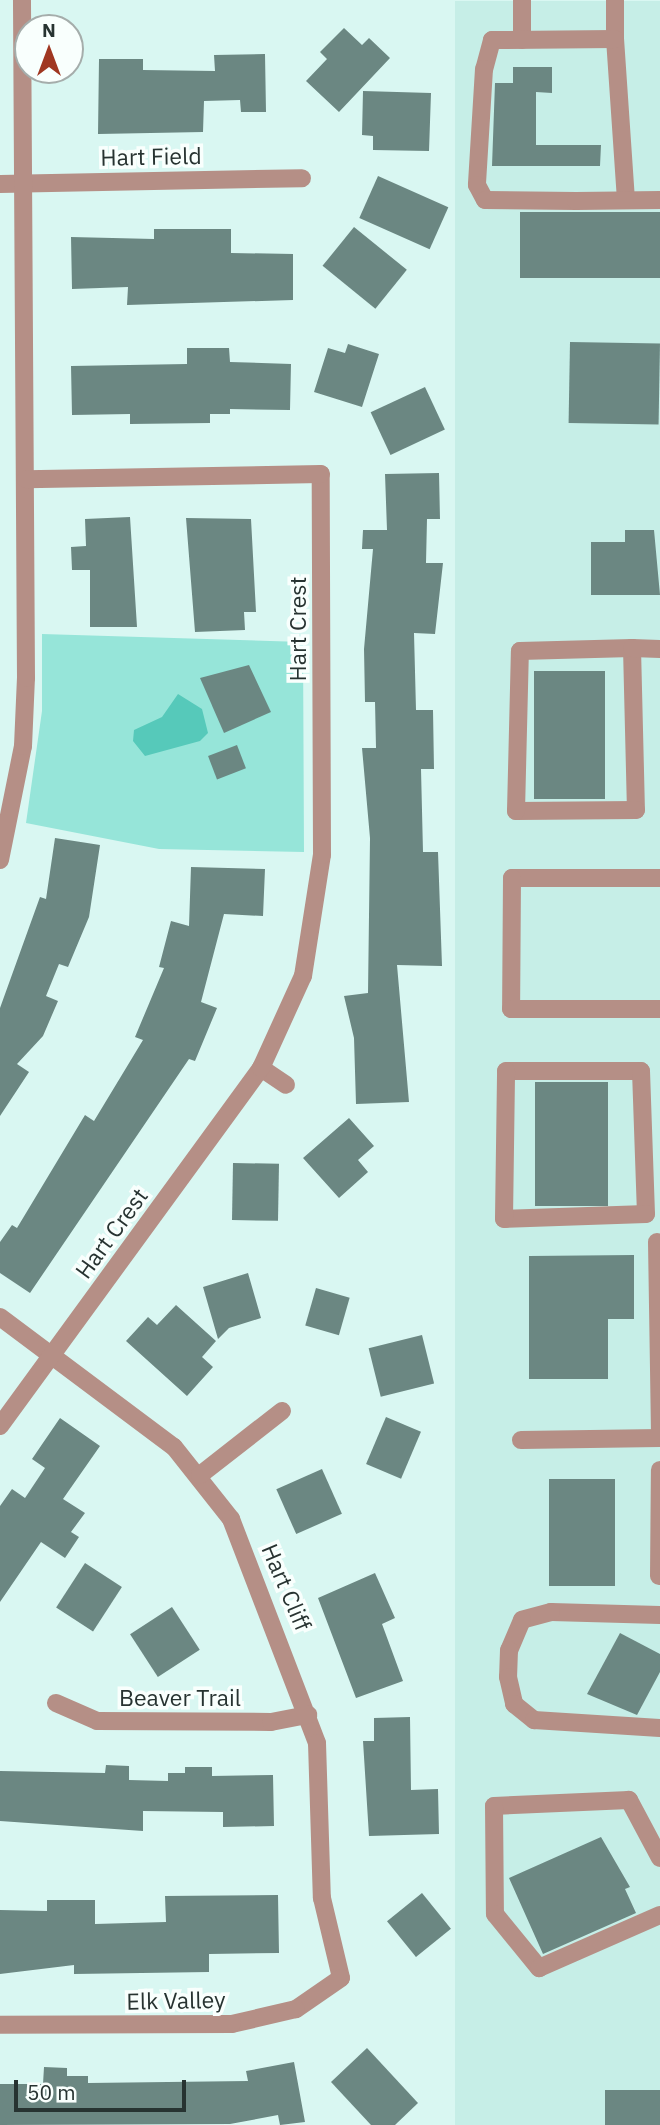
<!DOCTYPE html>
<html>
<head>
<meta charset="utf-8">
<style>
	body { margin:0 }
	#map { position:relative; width:660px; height:2125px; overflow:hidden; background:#d9f7f2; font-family:"IBM Plex Sans",sans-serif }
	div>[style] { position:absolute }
	.built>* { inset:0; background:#c6eee7; transform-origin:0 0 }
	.green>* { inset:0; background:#96e5d9 }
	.water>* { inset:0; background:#56c9ba }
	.building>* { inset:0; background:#6b8782; transform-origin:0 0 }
	.minor>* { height:18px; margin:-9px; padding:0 9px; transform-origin:9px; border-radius:9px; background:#b58f86 }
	span { translate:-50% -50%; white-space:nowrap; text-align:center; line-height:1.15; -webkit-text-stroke:7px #f9fffd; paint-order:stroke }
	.street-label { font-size:23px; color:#273331 }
	.north { position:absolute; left:14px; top:14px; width:70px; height:70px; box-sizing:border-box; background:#f9fffd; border:2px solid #a5adab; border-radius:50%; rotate:0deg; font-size:19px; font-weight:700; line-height:28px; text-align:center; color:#273331 }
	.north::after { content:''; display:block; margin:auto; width:24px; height:32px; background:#a03721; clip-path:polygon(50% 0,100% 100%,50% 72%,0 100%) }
	.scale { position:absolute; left:14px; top:2080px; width:172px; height:32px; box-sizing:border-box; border:4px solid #273331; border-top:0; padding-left:9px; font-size:21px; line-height:24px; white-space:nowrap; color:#273331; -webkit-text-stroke:5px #f9fffd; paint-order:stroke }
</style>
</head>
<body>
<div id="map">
	<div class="built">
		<div style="left:455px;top:1px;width:205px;height:2124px"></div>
	</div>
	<div class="green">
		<div style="clip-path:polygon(42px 634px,303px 642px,304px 852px,159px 849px,26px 823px,42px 711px)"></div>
	</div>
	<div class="water">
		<div style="clip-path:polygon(178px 694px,202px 709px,208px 733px,200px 741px,145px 756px,133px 741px,134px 730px,162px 717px)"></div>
	</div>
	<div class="building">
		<div style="clip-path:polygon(344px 28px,362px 45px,369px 38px,390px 58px,339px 112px,306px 81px,327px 59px,320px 52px)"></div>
		<div style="clip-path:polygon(265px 54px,266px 112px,241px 112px,240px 100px,204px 101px,203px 132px,98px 134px,99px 59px,143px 59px,143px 70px,215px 71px,214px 55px)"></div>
		<div style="clip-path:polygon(513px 67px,552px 67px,552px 93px,536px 92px,536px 145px,601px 145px,600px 166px,492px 166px,495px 83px,513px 83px)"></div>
		<div style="clip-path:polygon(363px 91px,431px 93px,429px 151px,373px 150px,373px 136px,362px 135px)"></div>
		<div style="left:378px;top:176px;width:77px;height:46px;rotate:24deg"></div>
		<div style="left:520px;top:212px;width:140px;height:66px"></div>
		<div style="left:354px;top:227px;width:68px;height:50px;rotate:39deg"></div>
		<div style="clip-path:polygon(154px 229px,231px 229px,231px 253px,293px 254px,293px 300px,127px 305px,128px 287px,72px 289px,71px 237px,154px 239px)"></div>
		<div style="left:570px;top:342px;width:90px;height:81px;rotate:1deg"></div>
		<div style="clip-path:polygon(348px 344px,379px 354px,362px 407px,314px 392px,328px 348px,345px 353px)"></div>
		<div style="clip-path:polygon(187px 348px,229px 348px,230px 362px,291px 364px,290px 410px,230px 409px,230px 414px,210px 414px,210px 423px,130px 424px,130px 414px,72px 415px,71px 366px,187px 364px)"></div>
		<div style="left:425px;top:387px;width:47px;height:60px;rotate:65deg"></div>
		<div style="clip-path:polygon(439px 473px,440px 519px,427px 519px,426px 563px,443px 563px,435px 634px,414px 633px,416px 710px,433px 710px,434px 769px,421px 769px,423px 852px,438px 852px,442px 966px,397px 965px,409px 1102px,356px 1104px,354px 1038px,344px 996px,368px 993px,370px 838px,362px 748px,376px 748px,375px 702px,365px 702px,364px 649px,373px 549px,362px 549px,363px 530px,387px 530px,385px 474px)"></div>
		<div style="clip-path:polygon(130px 517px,137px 627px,90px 627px,90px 570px,72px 570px,71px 547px,86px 546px,85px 519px)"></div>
		<div style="clip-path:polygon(186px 518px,251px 519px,256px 612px,244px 612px,245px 630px,195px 632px)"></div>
		<div style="clip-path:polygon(625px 530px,654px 530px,660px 595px,591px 595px,591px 542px,625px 542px)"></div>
		<div style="clip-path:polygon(249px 665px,271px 712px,224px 733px,200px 678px)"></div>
		<div style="left:534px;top:671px;width:71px;height:128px"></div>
		<div style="left:237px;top:745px;width:25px;height:31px;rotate:69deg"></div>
		<div style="clip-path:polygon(55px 838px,100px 845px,89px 917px,68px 967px,59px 964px,46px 996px,58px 1001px,43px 1036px,17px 1064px,29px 1072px,0 1116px,0 1008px,40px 897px,46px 899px)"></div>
		<div style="clip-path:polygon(191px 867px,265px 869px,263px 916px,224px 914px,201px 1002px,217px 1008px,195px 1061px,189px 1059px,30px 1293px,0 1273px,0 1242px,12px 1225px,17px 1228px,85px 1115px,94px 1121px,143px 1040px,135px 1037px,164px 968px,159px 967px,171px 921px,189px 926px)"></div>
		<div style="left:535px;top:1082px;width:73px;height:124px"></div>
		<div style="clip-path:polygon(349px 1118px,374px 1146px,358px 1160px,368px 1172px,339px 1198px,303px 1158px)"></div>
		<div style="left:233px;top:1163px;width:46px;height:57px;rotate:1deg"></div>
		<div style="clip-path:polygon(634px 1255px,634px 1319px,608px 1319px,608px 1379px,529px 1379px,529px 1256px)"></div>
		<div style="clip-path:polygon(248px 1273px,261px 1318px,229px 1328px,218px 1339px,203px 1287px)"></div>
		<div style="left:316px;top:1288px;width:35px;height:39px;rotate:16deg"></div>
		<div style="clip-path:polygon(176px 1305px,216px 1341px,202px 1357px,213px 1367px,187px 1396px,126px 1341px,148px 1317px,157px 1325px)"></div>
		<div style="left:422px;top:1335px;width:50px;height:55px;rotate:76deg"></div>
		<div style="left:386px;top:1417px;width:38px;height:51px;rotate:23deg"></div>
		<div style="clip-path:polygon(60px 1418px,100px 1446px,63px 1499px,85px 1513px,71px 1532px,79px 1537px,65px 1558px,41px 1542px,0 1602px,0 1506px,12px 1489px,25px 1498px,45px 1468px,32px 1459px)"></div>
		<div style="left:322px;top:1469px;width:49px;height:50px;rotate:66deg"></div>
		<div style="left:549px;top:1479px;width:66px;height:107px"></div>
		<div style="left:85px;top:1563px;width:44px;height:53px;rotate:33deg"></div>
		<div style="clip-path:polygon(375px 1573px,395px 1618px,382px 1624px,403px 1681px,356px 1698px,318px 1598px)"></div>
		<div style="left:172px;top:1607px;width:51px;height:50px;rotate:57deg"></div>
		<div style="clip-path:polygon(620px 1633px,660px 1654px,660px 1672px,637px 1715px,587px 1694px)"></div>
		<div style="clip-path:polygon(410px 1717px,411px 1790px,438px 1789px,439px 1834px,369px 1836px,363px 1741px,374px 1741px,374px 1718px)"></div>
		<div style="clip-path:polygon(106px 1765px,129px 1766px,129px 1780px,168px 1781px,168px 1773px,185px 1773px,185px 1767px,212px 1767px,212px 1776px,273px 1775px,274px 1826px,223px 1827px,223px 1812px,143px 1811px,143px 1831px,0 1821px,0 1771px,105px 1773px)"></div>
		<div style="clip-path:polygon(601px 1837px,630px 1887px,625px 1889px,636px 1913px,543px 1954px,509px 1878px)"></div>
		<div style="left:422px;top:1893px;width:46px;height:45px;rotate:51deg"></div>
		<div style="clip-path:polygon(278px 1895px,279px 1953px,209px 1954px,209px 1972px,74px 1974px,74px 1965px,0 1974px,0 1910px,47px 1911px,47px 1900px,95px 1900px,95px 1924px,166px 1922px,165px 1896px)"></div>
		<div style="clip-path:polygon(367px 2048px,418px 2103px,395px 2125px,371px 2125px,331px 2082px)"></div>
		<div style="clip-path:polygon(294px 2062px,305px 2122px,280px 2125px,278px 2115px,230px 2124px,0 2125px,0 2084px,43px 2084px,44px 2067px,67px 2068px,67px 2076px,88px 2076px,88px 2083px,248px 2081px,246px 2071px)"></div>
		<div style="left:605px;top:2090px;width:55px;height:35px"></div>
	</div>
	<div class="minor">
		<div style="left:522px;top:0;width:40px;rotate:90deg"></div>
		<div style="left:615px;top:39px;width:39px;rotate:-90deg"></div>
		<div style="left:0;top:184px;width:302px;rotate:-1.1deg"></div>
		<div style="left:626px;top:200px;width:161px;rotate:-93.9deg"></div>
		<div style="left:615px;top:39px;width:123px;rotate:179.5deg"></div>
		<div style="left:492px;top:40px;width:30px;rotate:105deg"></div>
		<div style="left:484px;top:69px;width:116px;rotate:93.5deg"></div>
		<div style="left:477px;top:185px;width:17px;rotate:62deg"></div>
		<div style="left:485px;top:200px;width:91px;rotate:0.6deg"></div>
		<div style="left:576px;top:201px;width:84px;rotate:-0.7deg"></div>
		<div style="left:632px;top:648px;width:162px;rotate:88.6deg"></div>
		<div style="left:636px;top:810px;width:120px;rotate:179.5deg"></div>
		<div style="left:516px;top:811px;width:160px;rotate:-88.6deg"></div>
		<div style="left:520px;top:651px;width:112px;rotate:-1.5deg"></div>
		<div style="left:632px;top:648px;width:28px;rotate:2deg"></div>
		<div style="left:0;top:860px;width:116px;rotate:-78.6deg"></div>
		<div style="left:23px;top:746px;width:68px;rotate:-87.5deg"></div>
		<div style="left:26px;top:678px;width:678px;rotate:-90.34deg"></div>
		<div style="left:660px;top:878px;width:148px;rotate:180deg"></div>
		<div style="left:512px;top:878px;width:131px;rotate:90.4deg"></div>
		<div style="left:511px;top:1009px;width:149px"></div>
		<div style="left:261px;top:1068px;width:30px;rotate:34deg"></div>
		<div style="left:506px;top:1071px;width:135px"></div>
		<div style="left:641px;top:1071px;width:143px;rotate:88deg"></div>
		<div style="left:646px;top:1214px;width:142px;rotate:178deg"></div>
		<div style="left:504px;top:1219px;width:148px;rotate:-89.2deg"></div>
		<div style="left:657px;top:1242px;width:187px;rotate:89.1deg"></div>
		<div style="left:0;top:1317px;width:217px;rotate:36.8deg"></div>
		<div style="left:174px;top:1447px;width:92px;rotate:51.6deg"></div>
		<div style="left:231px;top:1519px;width:240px;rotate:69deg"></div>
		<div style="left:317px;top:1743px;width:155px;rotate:88.2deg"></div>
		<div style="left:322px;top:1898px;width:82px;rotate:76.6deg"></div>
		<div style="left:341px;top:1978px;width:55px;rotate:145.4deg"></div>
		<div style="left:296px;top:2009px;width:66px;rotate:166.8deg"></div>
		<div style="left:232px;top:2024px;width:232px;rotate:179.8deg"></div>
		<div style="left:0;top:1426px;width:443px;rotate:-53.9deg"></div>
		<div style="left:261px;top:1068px;width:101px;rotate:-65.5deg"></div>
		<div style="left:303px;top:976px;width:122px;rotate:-81.1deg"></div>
		<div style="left:322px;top:855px;width:381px;rotate:-90.2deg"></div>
		<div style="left:321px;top:474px;width:295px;rotate:179deg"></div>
		<div style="left:521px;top:1440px;width:139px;rotate:-0.8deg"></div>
		<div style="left:200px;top:1475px;width:104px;rotate:-38deg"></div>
		<div style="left:659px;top:1576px;width:106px;rotate:-89.5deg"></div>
		<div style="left:660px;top:1615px;width:109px;rotate:-178.4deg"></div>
		<div style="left:551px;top:1612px;width:30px;rotate:165deg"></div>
		<div style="left:522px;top:1620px;width:33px;rotate:113deg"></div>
		<div style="left:509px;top:1650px;width:27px;rotate:92deg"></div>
		<div style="left:508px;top:1677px;width:28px;rotate:77deg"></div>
		<div style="left:514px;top:1704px;width:26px;rotate:39deg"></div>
		<div style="left:534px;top:1720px;width:126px;rotate:3.6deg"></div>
		<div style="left:56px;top:1703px;width:45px;rotate:23.7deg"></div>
		<div style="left:97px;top:1721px;width:174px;rotate:0.3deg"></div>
		<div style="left:271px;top:1722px;width:38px;rotate:-11deg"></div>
		<div style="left:660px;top:1858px;width:66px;rotate:-118.1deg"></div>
		<div style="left:629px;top:1800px;width:135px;rotate:177.5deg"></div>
		<div style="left:494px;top:1806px;width:108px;rotate:89.5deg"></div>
		<div style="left:495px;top:1914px;width:70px;rotate:50.8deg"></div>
		<div style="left:539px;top:1968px;width:132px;rotate:-23.7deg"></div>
	</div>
	<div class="street-label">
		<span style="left:151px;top:156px;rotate:-1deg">Hart Field</span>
		<span style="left:297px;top:629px;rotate:-90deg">Hart Crest</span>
		<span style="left:111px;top:1233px;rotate:-54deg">Hart Crest</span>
		<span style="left:287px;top:1587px;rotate:67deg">Hart Cliff</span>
		<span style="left:180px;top:1697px">Beaver Trail</span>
		<span style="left:176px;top:2000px;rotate:-1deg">Elk Valley</span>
	</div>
	<div class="north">N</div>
	<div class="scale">50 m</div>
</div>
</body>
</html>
